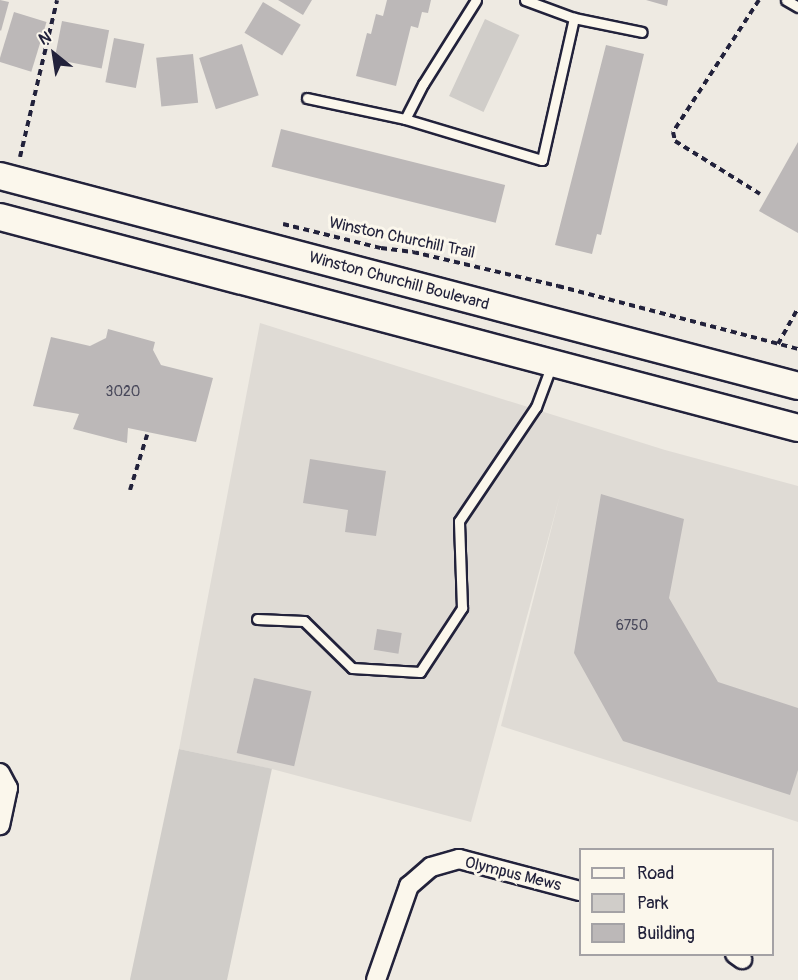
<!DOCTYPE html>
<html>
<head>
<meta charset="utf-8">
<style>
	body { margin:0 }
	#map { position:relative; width:798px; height:980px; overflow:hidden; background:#eeeae2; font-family:Pangolin,sans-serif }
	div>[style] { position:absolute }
	.built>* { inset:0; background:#dfdbd5 }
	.green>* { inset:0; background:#d0cdc9; transform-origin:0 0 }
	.building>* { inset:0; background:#bcb8b8; transform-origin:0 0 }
	.path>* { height:4px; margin-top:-2px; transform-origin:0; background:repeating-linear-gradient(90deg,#22223b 0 6px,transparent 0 10.5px) }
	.roads { filter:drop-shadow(2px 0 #22223b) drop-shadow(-2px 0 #22223b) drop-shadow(0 2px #22223b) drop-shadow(0 -2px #22223b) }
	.service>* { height:9px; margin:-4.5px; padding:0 4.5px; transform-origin:4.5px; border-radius:4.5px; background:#fbf7ec }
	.minor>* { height:18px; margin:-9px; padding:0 9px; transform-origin:9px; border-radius:9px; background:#fbf7ec }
	.secondary>* { height:26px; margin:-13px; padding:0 13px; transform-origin:13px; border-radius:13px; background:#fbf7ec }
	span { translate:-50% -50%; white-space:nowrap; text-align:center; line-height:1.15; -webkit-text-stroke:6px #fbf7ec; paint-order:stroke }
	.number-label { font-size:14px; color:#48485a }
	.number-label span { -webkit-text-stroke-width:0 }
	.street-label { font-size:16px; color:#22223b }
	.legend { position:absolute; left:579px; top:848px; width:195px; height:108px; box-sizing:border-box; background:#fbf7ec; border:2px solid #a4a2a5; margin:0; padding:8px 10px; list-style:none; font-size:18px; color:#22223b }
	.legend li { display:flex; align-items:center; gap:12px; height:30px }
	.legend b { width:30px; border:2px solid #a4a2a5 }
	.north { position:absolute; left:24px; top:24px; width:60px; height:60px; -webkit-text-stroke:4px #fbf7ec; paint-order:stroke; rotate:330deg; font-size:16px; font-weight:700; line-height:24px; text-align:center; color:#22223b }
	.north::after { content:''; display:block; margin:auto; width:21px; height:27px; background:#22223b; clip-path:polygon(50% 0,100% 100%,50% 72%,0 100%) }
</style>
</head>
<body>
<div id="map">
	<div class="built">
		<div style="clip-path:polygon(260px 323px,665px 450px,798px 486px,798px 822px,501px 726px,560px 495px,471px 822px,272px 769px,179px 749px)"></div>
	</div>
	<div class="green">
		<div style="left:485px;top:19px;width:38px;height:85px;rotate:25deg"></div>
		<div style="left:179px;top:749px;width:95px;height:236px;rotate:12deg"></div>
	</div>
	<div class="building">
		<div style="clip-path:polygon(0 0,9px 2px,1px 31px,0 30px)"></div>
		<div style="clip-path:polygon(278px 0,312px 0,303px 15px)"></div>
		<div style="clip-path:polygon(387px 0,431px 0,428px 13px,422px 12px,418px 28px,411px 26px,396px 86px,356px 76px,367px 33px,371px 34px,376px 14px,383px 16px)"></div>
		<div style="clip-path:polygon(646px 0,668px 0,667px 6px)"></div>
		<div style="left:263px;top:2px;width:44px;height:36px;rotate:31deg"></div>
		<div style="left:14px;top:12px;width:34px;height:52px;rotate:17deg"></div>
		<div style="left:62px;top:21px;width:48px;height:39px;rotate:11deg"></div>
		<div style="left:114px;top:38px;width:31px;height:45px;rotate:11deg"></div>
		<div style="left:242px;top:44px;width:54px;height:45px;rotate:72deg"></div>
		<div style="clip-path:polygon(606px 45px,644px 54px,601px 235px,597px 234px,592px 254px,555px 245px)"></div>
		<div style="left:193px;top:54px;width:49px;height:37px;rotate:84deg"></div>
		<div style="left:281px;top:129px;width:231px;height:39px;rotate:14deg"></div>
		<div style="clip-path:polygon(798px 142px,798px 233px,759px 211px)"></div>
		<div style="clip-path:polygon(108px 329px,155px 342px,153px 350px,161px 365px,213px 378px,196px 442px,128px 428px,127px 443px,73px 429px,79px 414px,33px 406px,51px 337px,90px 346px,106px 338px)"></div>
		<div style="clip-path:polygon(310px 459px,386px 471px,376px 536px,345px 532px,348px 510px,303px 503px)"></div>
		<div style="clip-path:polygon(601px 494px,684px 519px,669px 598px,718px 682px,798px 708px,798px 770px,790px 795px,623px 741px,574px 653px)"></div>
		<div style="left:377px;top:629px;width:25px;height:21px;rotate:9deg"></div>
		<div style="left:254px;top:678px;width:59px;height:77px;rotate:13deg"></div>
	</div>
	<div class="path">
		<div style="left:759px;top:0;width:158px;rotate:123.1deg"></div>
		<div style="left:673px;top:132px;width:9px;rotate:77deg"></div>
		<div style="left:675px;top:141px;width:100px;rotate:31.9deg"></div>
		<div style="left:20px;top:157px;width:161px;rotate:-76.7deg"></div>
		<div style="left:283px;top:224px;width:101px;rotate:13.8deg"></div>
		<div style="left:381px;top:248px;width:32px;rotate:7deg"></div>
		<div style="left:413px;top:252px;width:149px;rotate:13.2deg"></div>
		<div style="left:558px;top:286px;width:248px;rotate:14.7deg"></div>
		<div style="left:778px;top:344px;width:41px;rotate:-60.9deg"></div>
		<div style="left:130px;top:490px;width:58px;rotate:-72.8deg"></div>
	</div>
	<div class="roads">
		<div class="service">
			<div style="left:476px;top:0;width:99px;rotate:122.2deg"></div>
			<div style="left:423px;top:84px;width:39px;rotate:117deg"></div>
			<div style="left:405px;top:119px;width:143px;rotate:16.7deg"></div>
			<div style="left:542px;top:160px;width:146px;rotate:-77.3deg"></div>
			<div style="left:574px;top:18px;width:69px;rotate:11.6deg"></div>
			<div style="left:525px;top:0;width:52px;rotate:20.2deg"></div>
			<div style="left:786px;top:0;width:14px;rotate:30deg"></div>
			<div style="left:307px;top:98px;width:100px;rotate:12.1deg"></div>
			<div style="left:257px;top:619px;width:47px;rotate:2.4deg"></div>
			<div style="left:304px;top:621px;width:67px;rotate:44.4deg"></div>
			<div style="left:352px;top:668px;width:68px;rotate:3.4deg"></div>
			<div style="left:420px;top:672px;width:77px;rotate:-56.7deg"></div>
			<div style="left:462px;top:608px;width:87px;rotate:-92deg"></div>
			<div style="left:459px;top:521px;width:138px;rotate:-56deg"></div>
			<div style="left:536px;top:407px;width:46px;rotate:-69.6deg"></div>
		</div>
		<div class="minor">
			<div style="left:0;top:773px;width:17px;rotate:62deg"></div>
			<div style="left:8px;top:788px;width:38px;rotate:102deg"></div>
			<div style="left:735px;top:954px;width:9px;rotate:36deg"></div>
			<div style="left:376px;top:980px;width:100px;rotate:-70.7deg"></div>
			<div style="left:409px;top:886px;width:29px;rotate:-41deg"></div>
			<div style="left:431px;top:867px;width:29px;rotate:-16deg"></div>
			<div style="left:459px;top:859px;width:125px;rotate:14.8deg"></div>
		</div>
		<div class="secondary">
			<div style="left:0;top:176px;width:825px;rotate:14.74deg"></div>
			<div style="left:0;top:217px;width:825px;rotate:14.81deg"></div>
		</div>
	</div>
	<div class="number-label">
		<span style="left:123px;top:392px">3020</span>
		<span style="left:632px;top:626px">6750</span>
	</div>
	<div class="street-label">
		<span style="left:402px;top:238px;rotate:12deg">Winston Churchill Trail</span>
		<span style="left:399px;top:281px;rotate:15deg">Winston Churchill Boulevard</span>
		<span style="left:513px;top:874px;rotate:14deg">Olympus Mews</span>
	</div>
	<ul class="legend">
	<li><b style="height:8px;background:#fbf7ec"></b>Road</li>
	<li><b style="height:16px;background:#d0cdc9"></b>Park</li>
	<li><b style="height:16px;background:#bcb8b8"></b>Building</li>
	</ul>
	<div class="north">N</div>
</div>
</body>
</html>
